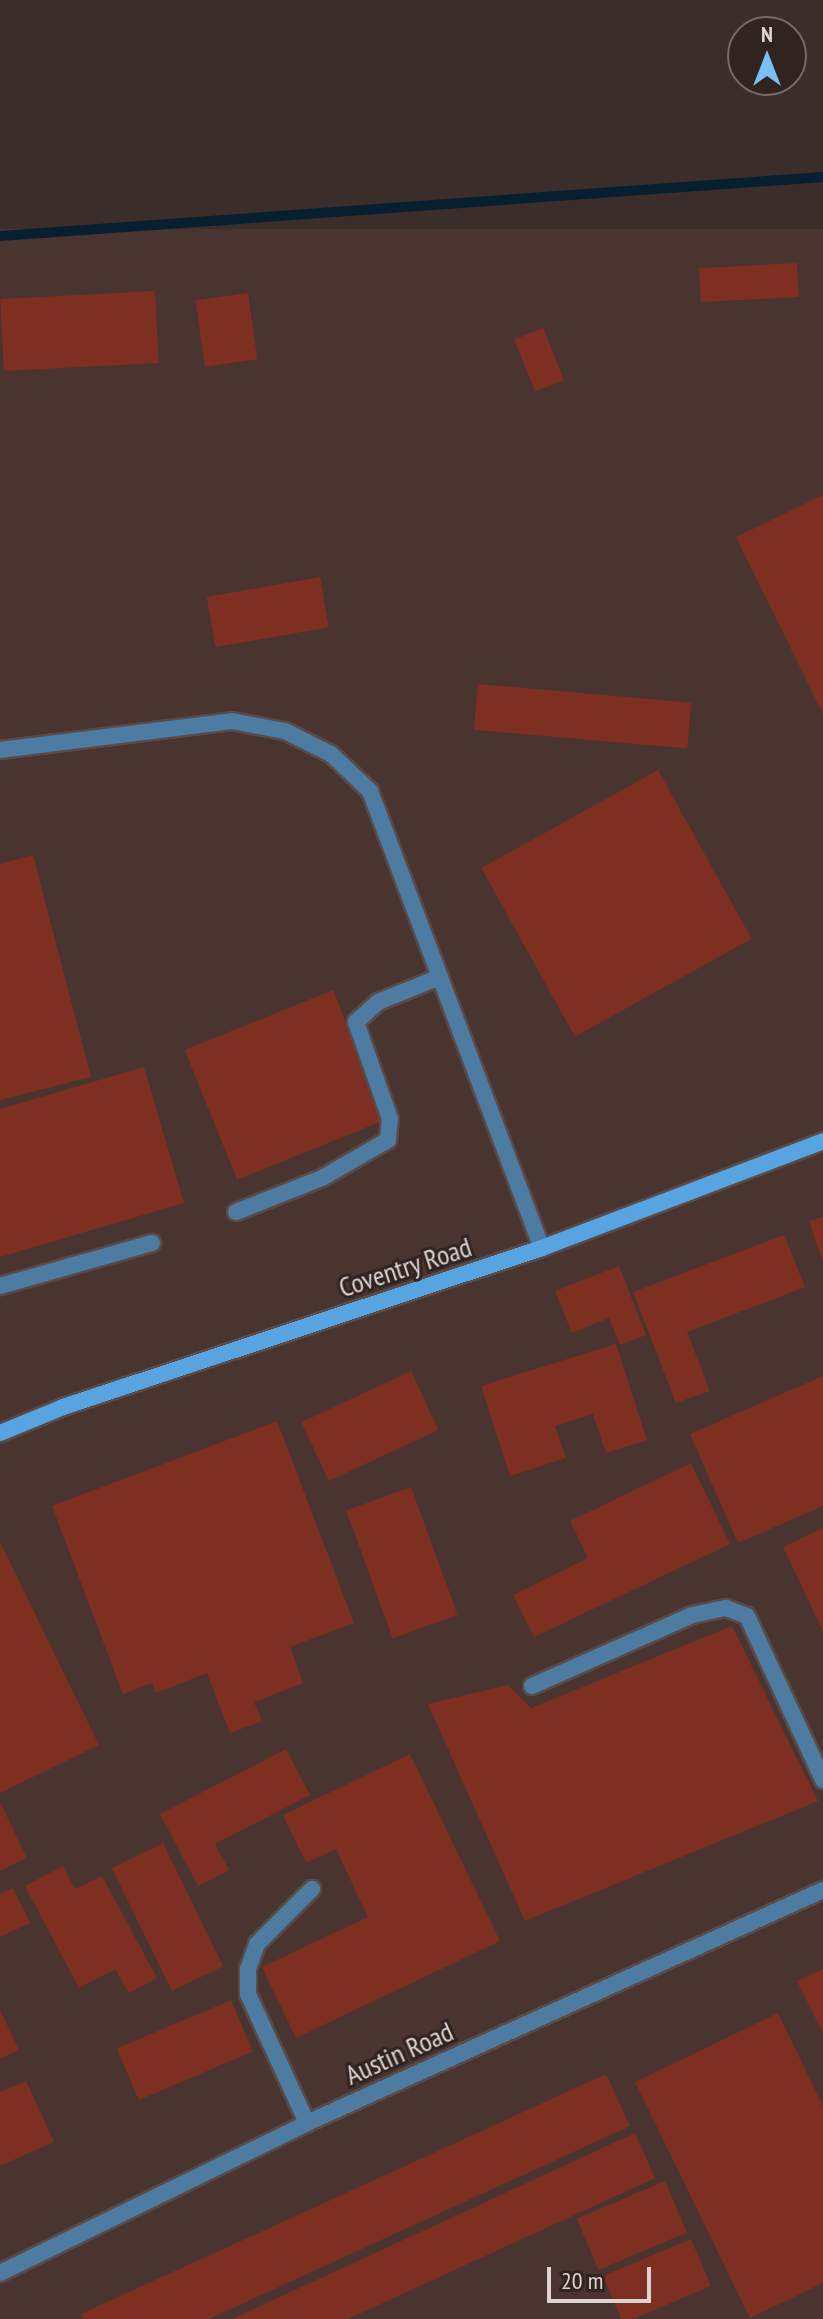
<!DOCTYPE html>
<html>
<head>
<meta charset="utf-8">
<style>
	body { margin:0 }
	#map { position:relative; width:823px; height:2319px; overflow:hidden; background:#3b2d2a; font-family:"PT Sans Narrow",sans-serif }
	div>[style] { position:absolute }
	.built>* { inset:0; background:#493430; transform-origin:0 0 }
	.stream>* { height:10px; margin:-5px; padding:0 5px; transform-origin:5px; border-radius:5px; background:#071f30 }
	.building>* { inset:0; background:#7e2f21; transform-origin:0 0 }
	.roads { filter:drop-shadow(2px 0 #584b48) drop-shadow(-2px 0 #584b48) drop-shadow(0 2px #584b48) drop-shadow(0 -2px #584b48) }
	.lane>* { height:16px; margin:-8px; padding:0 8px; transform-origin:8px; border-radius:8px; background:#4d7ba1 }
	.street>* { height:16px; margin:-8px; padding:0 8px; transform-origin:8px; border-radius:8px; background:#4d7ba1 }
	.secondary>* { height:16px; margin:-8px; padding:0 8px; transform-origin:8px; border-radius:8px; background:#57a4e0 }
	span { translate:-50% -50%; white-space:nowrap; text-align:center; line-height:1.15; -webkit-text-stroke:6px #312320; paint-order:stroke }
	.street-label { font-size:28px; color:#ddd3d1 }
	.north { position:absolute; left:727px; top:16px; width:80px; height:80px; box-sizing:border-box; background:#312320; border:2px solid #766967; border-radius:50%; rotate:0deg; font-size:22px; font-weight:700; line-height:32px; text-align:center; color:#ddd3d1 }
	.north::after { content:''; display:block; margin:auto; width:28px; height:36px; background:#79bff8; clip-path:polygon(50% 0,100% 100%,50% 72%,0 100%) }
	.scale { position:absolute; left:547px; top:2267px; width:104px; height:36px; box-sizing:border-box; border:4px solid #ddd3d1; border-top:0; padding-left:10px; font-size:24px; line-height:28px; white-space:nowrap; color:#ddd3d1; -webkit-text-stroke:6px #312320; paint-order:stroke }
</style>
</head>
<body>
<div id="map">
	<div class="built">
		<div style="left:823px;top:229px;width:2090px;height:824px;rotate:90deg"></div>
	</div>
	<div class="stream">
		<div style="left:0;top:236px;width:825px;rotate:-4.1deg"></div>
	</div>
	<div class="building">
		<div style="left:797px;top:263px;width:34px;height:98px;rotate:87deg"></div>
		<div style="left:155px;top:291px;width:72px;height:155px;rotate:87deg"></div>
		<div style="left:248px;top:293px;width:67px;height:53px;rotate:82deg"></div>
		<div style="left:543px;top:328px;width:56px;height:31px;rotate:68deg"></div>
		<div style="clip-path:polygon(823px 495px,823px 714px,736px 537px)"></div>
		<div style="left:320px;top:577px;width:51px;height:115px;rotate:80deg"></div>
		<div style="left:478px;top:684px;width:214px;height:46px;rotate:5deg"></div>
		<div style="left:658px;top:770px;width:193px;height:202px;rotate:61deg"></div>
		<div style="clip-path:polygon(33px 855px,91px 1077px,0 1100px,0 864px)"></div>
		<div style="left:333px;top:990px;width:140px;height:160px;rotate:68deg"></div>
		<div style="clip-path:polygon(144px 1067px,184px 1203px,0 1257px,0 1109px)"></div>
		<div style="clip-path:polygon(823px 1217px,823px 1260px,822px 1260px,809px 1221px)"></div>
		<div style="clip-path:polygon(784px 1235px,805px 1287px,687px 1332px,710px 1391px,676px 1403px,633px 1292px)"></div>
		<div style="clip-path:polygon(619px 1266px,646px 1335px,620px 1345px,609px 1318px,572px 1333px,555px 1291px)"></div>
		<div style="clip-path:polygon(616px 1344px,647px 1440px,606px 1453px,593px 1414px,555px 1426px,566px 1458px,510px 1476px,481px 1386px)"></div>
		<div style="left:411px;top:1371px;width:65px;height:121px;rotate:65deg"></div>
		<div style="clip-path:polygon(823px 1376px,823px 1506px,738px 1543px,690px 1434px)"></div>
		<div style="clip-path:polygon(277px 1421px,354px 1623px,290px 1647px,303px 1683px,254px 1702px,262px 1721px,230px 1733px,207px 1673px,156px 1693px,152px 1683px,123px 1694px,52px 1506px)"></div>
		<div style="clip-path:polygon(691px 1463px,730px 1544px,534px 1637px,513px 1595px,588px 1558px,570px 1521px)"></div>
		<div style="left:411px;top:1487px;width:136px;height:69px;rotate:70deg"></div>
		<div style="clip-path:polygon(823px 1528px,823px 1631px,783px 1547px)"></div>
		<div style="clip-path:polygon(0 1542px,99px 1745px,0 1793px)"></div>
		<div style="clip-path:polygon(732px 1626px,818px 1801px,525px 1921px,428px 1704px,508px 1685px,531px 1708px)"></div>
		<div style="clip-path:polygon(286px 1749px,310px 1795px,215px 1844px,229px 1870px,198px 1886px,160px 1814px)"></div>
		<div style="clip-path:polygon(410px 1754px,500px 1941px,296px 2038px,262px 1967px,368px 1917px,336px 1849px,306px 1863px,283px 1815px)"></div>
		<div style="clip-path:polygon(0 1802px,27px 1858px,0 1871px)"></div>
		<div style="left:163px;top:1843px;width:137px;height:57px;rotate:64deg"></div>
		<div style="clip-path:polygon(63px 1866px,75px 1889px,102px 1876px,157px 1978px,129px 1993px,115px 1969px,79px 1988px,25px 1886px)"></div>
		<div style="clip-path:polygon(13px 1888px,30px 1923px,0 1937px,0 1894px)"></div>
		<div style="clip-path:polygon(823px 1969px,823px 2033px,797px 1981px)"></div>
		<div style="left:231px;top:2000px;width:56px;height:124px;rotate:67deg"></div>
		<div style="clip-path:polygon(0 2010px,19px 2050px,0 2059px)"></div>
		<div style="clip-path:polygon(778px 2013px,823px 2106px,823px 2283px,750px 2318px,635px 2082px)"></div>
		<div style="clip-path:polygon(606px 2074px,630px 2126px,209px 2319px,83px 2319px,81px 2314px)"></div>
		<div style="clip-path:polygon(26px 2081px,54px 2142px,0 2166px,0 2092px)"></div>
		<div style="clip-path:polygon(635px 2133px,655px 2178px,348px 2319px,232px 2319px)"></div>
		<div style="left:665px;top:2181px;width:56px;height:96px;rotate:67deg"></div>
		<div style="clip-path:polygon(691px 2239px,711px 2286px,633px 2319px,621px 2319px,603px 2276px)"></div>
	</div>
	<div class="roads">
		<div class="lane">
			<div style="left:236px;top:1212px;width:92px;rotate:-21.6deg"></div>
			<div style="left:322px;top:1178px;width:76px;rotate:-29.9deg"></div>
			<div style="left:388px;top:1140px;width:21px;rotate:-85deg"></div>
			<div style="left:390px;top:1119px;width:103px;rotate:-109.3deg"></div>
			<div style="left:356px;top:1022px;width:30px;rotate:-42deg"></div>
			<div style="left:378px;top:1002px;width:67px;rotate:-22deg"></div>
			<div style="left:0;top:1286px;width:158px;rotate:-15.8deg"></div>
			<div style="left:532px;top:1686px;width:175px;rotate:-23.9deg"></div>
			<div style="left:692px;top:1615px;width:35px;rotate:-12deg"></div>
			<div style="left:726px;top:1608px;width:22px;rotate:21deg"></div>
			<div style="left:747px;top:1616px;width:181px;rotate:65.1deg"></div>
			<div style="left:307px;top:2123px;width:142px;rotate:-114.6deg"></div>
			<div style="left:248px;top:1994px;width:25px;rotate:-90deg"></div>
			<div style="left:248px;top:1969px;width:27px;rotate:-70deg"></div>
			<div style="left:257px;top:1944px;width:78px;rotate:-45deg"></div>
		</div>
		<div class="street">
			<div style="left:0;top:750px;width:234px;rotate:-7.1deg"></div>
			<div style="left:232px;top:721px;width:54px;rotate:10.7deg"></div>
			<div style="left:285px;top:731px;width:51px;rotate:26.6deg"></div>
			<div style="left:331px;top:754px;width:54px;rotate:43.5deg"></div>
			<div style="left:370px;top:791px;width:488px;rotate:69.4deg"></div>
			<div style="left:0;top:2273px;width:342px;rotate:-26deg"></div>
			<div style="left:307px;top:2123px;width:566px;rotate:-24.3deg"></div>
		</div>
		<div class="secondary">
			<div style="left:0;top:1433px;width:68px;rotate:-22.4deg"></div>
			<div style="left:63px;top:1407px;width:505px;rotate:-18.36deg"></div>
			<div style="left:542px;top:1248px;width:301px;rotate:-20.8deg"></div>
		</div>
	</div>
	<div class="street-label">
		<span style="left:405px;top:1267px;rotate:-18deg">Coventry Road</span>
		<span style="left:399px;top:2053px;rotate:-24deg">Austin Road</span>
	</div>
	<div class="north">N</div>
	<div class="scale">20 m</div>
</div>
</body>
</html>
